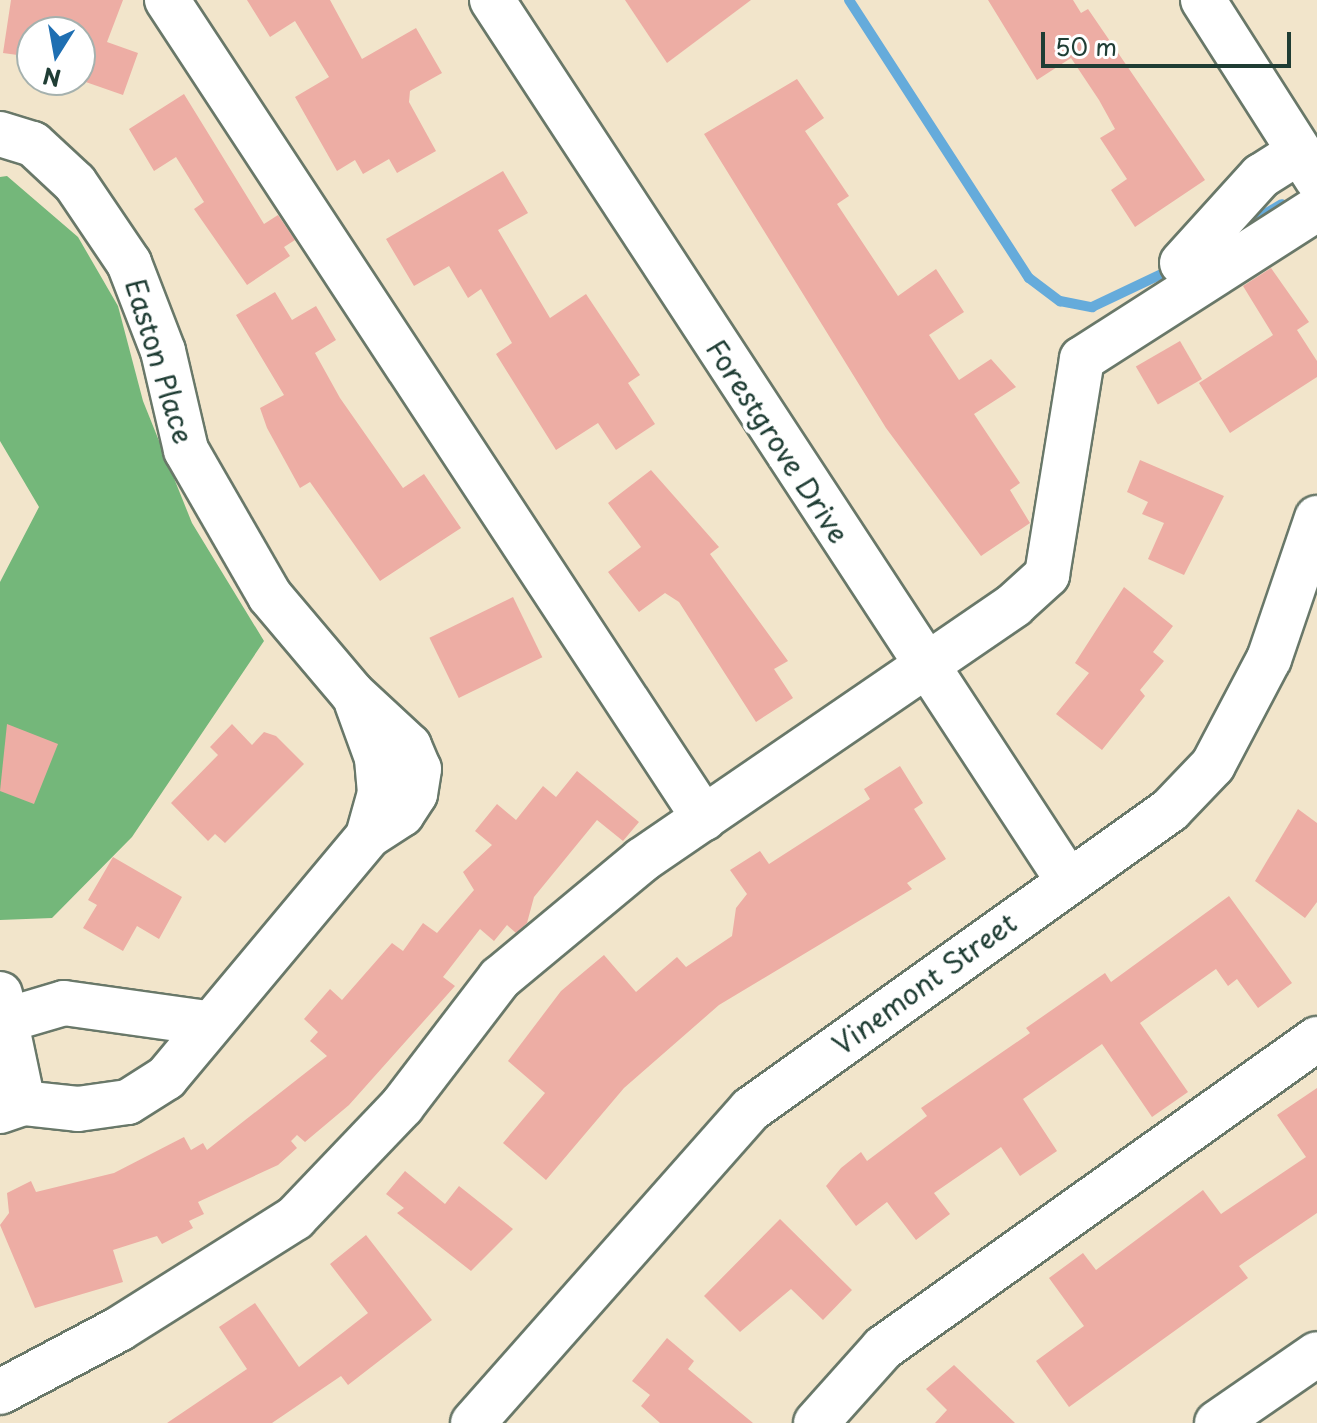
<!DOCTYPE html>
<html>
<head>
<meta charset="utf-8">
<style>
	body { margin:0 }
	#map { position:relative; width:1317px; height:1423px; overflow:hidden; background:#f2e5cb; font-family:"Playpen Sans",sans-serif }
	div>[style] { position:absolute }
	.forest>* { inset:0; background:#74b77a }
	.stream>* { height:10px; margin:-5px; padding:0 5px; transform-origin:5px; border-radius:5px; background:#65abdb }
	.building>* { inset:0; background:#edada4; transform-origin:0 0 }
	.roads { filter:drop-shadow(2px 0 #697869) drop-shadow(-2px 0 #697869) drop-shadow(0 2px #697869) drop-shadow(0 -2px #697869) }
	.minor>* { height:44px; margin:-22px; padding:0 22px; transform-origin:22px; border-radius:22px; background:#fff }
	span { translate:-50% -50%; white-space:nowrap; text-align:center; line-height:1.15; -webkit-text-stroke:8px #fff; paint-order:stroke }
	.street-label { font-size:28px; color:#1f3d34 }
	.north { position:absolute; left:16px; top:16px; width:80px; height:80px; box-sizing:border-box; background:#fff; border:2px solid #a5b1ae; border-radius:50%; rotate:191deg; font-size:22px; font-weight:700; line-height:32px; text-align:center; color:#1f3d34 }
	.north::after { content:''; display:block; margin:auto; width:28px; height:36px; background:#1f6fb2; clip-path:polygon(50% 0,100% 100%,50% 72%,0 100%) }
	.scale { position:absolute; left:1041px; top:32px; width:250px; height:36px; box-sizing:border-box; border:4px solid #1f3d34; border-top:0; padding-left:10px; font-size:24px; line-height:28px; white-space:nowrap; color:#1f3d34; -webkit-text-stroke:6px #fff; paint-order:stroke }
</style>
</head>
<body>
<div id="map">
	<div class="forest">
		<div style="clip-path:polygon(7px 176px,78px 237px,118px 306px,143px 401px,192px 523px,264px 641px,132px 837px,52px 918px,0 920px,0 582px,39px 507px,0 441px,0 177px)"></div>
	</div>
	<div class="stream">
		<div style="left:849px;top:0;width:331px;rotate:57.1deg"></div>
		<div style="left:1029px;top:278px;width:39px;rotate:37deg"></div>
		<div style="left:1060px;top:301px;width:33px;rotate:11deg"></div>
		<div style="left:1092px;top:307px;width:91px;rotate:-25.4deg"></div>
		<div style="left:1236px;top:231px;width:53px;rotate:-30.4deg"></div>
	</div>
	<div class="building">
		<div style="clip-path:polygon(11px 0,123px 0,107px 42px,138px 53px,123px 95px,80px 80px,80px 32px,32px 32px,32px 57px,3px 53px)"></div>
		<div style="clip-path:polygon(247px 0,330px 0,362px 59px,416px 28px,442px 73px,410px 91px,409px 102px,436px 151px,397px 173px,389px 159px,363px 174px,355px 160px,337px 171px,295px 97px,329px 77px,295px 21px,270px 37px)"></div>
		<div style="clip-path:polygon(625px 0,751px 0,667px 63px)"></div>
		<div style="clip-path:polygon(988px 0,1073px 0,1081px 13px,1088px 9px,1205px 180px,1135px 227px,1111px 190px,1127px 179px,1100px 138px,1115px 129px,1099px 100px,1071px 58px,1037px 80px)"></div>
		<div style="clip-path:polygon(797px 79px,824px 118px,805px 131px,849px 196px,837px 204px,898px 296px,936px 269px,964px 312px,929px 335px,959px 380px,991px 359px,1016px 387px,974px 414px,1020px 483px,1010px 490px,1030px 523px,981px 556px,886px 428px,704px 134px)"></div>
		<div style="clip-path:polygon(184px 94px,264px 224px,278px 215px,295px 240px,284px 247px,290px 256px,247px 285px,194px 209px,204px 202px,176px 157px,154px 171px,129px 129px)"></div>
		<div style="clip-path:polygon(503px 171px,528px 213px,498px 230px,550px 318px,586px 294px,640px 375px,628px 383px,655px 424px,616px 450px,598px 423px,556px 450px,496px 354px,512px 343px,481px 289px,468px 298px,449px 266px,414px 286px,386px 239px)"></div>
		<div style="clip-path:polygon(1271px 268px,1309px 322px,1297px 330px,1317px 361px,1317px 377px,1230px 433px,1199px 383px,1273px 335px,1243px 286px)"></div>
		<div style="clip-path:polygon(275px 292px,292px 320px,316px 306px,336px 340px,315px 353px,340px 398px,403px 488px,424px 474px,461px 528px,380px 581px,310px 482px,300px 488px,267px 428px,260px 408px,284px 395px,236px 315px)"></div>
		<div style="left:1180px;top:341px;width:44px;height:51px;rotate:60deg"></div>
		<div style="clip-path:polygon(1140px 460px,1224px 496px,1184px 575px,1148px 559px,1164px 523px,1142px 514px,1148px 502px,1127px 492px)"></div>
		<div style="clip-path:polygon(651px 470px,719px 547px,710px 554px,788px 661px,774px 669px,793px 698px,756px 722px,679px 602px,665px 593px,639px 612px,608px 572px,641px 547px,608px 503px)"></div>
		<div style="clip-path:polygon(1124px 587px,1173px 626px,1153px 652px,1164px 661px,1140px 690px,1145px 696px,1102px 750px,1056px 714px,1089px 673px,1075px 663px)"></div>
		<div style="left:513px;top:597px;width:67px;height:93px;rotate:64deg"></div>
		<div style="clip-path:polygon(7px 724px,58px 744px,34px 804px,0 791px)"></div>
		<div style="clip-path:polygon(232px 724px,252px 745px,264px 732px,276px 736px,304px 764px,225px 843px,215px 834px,208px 841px,171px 803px,218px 755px,210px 747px)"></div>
		<div style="clip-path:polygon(900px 766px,923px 803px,914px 809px,946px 859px,907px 883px,912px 889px,719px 1005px,624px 1088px,546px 1180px,503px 1143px,545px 1093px,508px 1061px,561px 991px,604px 955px,636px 992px,677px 957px,686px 967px,732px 936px,736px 908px,747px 894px,730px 870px,760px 851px,769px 864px,870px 799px,864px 789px)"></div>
		<div style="clip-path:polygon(577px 771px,639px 822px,623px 841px,597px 820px,534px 897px,527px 923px,516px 933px,507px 925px,494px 941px,480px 929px,443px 977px,455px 986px,349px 1105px,305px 1142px,297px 1135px,291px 1141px,297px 1148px,278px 1165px,198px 1202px,204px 1214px,189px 1221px,193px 1228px,162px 1244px,157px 1236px,113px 1250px,123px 1282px,35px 1308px,0 1225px,9px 1213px,7px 1193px,31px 1181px,36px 1192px,114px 1173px,184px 1137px,191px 1150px,203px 1143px,207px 1150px,327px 1056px,310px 1041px,318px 1032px,304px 1019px,330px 989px,342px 1000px,392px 943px,403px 951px,423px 923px,437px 933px,474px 890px,463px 872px,492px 845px,475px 831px,497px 804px,516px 820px,543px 786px,556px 797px)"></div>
		<div style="clip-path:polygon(1298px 809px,1317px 823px,1317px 902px,1305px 918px,1255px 881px)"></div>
		<div style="clip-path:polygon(113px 857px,182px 897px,159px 939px,137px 926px,123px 951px,83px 928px,97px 905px,88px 900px)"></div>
		<div style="clip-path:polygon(1229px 896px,1292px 983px,1258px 1008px,1237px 979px,1228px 986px,1216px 969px,1140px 1023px,1188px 1092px,1152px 1117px,1102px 1044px,1023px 1099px,1057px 1151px,1020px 1176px,1001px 1147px,934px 1193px,950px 1214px,916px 1240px,887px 1202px,856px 1226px,826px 1186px,841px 1168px,861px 1152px,867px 1161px,927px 1116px,921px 1108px,1030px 1033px,1026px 1028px,1105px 973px,1111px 982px)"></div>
		<div style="clip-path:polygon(1317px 1088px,1317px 1213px,1239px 1266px,1248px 1278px,1069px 1407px,1036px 1361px,1084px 1326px,1049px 1278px,1083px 1253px,1096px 1270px,1203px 1190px,1221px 1214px,1306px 1157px,1277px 1115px)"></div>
		<div style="clip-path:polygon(405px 1171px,445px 1204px,459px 1186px,513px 1229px,471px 1271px,397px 1213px,404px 1208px,386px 1194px)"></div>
		<div style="clip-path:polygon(780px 1219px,852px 1290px,823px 1320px,791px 1289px,740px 1332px,704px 1296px)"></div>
		<div style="clip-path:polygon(366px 1235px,432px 1320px,348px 1385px,341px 1376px,272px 1423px,167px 1423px,247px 1369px,219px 1327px,255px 1303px,299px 1367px,368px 1313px,330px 1264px)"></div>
		<div style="clip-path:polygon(667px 1338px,694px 1361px,688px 1369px,753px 1423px,660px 1423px,641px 1406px,650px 1395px,632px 1381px)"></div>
		<div style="clip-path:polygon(954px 1365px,1015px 1423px,935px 1423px,947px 1410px,926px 1389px)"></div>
	</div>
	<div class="roads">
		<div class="minor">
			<div style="left:167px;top:0;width:979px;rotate:56.72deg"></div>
			<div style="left:492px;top:0;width:1050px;rotate:56.81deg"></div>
			<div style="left:1203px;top:0;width:212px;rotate:57.5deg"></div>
			<div style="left:0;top:134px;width:34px;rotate:17deg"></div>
			<div style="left:33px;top:144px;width:57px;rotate:42.9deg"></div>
			<div style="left:75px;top:183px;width:97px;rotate:56deg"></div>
			<div style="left:129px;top:263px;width:94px;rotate:68.9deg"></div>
			<div style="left:163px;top:351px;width:102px;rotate:76.9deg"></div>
			<div style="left:186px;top:450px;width:168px;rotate:60.1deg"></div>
			<div style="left:270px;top:596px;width:127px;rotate:49.8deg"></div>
			<div style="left:352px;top:693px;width:78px;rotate:42.9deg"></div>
			<div style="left:409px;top:746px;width:25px;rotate:67deg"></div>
			<div style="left:419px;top:769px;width:25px;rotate:99deg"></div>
			<div style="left:415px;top:794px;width:24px;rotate:123deg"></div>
			<div style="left:402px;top:814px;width:40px;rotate:147.1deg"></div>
			<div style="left:1182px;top:263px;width:118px;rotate:-47.8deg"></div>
			<div style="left:1261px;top:176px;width:45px;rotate:-32.3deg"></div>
			<div style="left:0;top:994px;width:111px;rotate:78.1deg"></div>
			<div style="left:10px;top:1019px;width:56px;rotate:-16.5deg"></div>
			<div style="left:64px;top:1003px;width:144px;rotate:8deg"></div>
			<div style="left:0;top:1111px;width:24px;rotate:-19deg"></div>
			<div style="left:23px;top:1103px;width:55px;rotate:6.2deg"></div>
			<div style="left:78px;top:1109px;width:50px;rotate:-8deg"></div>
			<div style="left:128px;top:1102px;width:45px;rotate:-32.3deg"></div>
			<div style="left:166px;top:1078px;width:315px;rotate:-50.1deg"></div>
			<div style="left:368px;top:836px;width:45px;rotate:-74.4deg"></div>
			<div style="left:380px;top:793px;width:35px;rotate:-95deg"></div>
			<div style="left:377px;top:758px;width:59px;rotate:-110deg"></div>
			<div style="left:0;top:1392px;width:135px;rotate:-27.9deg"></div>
			<div style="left:119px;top:1329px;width:208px;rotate:-32.2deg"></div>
			<div style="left:295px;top:1218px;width:155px;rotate:-46.3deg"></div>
			<div style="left:402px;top:1106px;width:161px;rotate:-52.6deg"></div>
			<div style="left:500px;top:978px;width:185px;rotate:-39.7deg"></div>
			<div style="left:642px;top:860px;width:451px;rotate:-34.4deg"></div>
			<div style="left:1014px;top:605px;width:45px;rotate:-42.3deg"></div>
			<div style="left:1047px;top:575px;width:219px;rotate:-80.8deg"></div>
			<div style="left:1082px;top:359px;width:279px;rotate:-32.6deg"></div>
			<div style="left:473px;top:1423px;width:419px;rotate:-48.5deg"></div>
			<div style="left:751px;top:1109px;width:515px;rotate:-35.51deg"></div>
			<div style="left:1170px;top:810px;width:62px;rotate:-46.3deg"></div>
			<div style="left:1213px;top:765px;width:120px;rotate:-62.2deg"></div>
			<div style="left:1269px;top:659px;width:149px;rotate:-71.2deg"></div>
			<div style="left:816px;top:1423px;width:101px;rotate:-48.2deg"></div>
			<div style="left:883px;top:1348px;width:533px;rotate:-35.45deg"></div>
			<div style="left:1217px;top:1423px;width:121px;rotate:-34.6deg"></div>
		</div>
	</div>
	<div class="street-label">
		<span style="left:160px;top:361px;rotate:73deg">Easton Place</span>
		<span style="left:778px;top:441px;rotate:57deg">Forestgrove Drive</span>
		<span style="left:924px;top:983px;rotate:-36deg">Vinemont Street</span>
	</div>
	<div class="north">N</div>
	<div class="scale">50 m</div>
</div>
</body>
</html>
